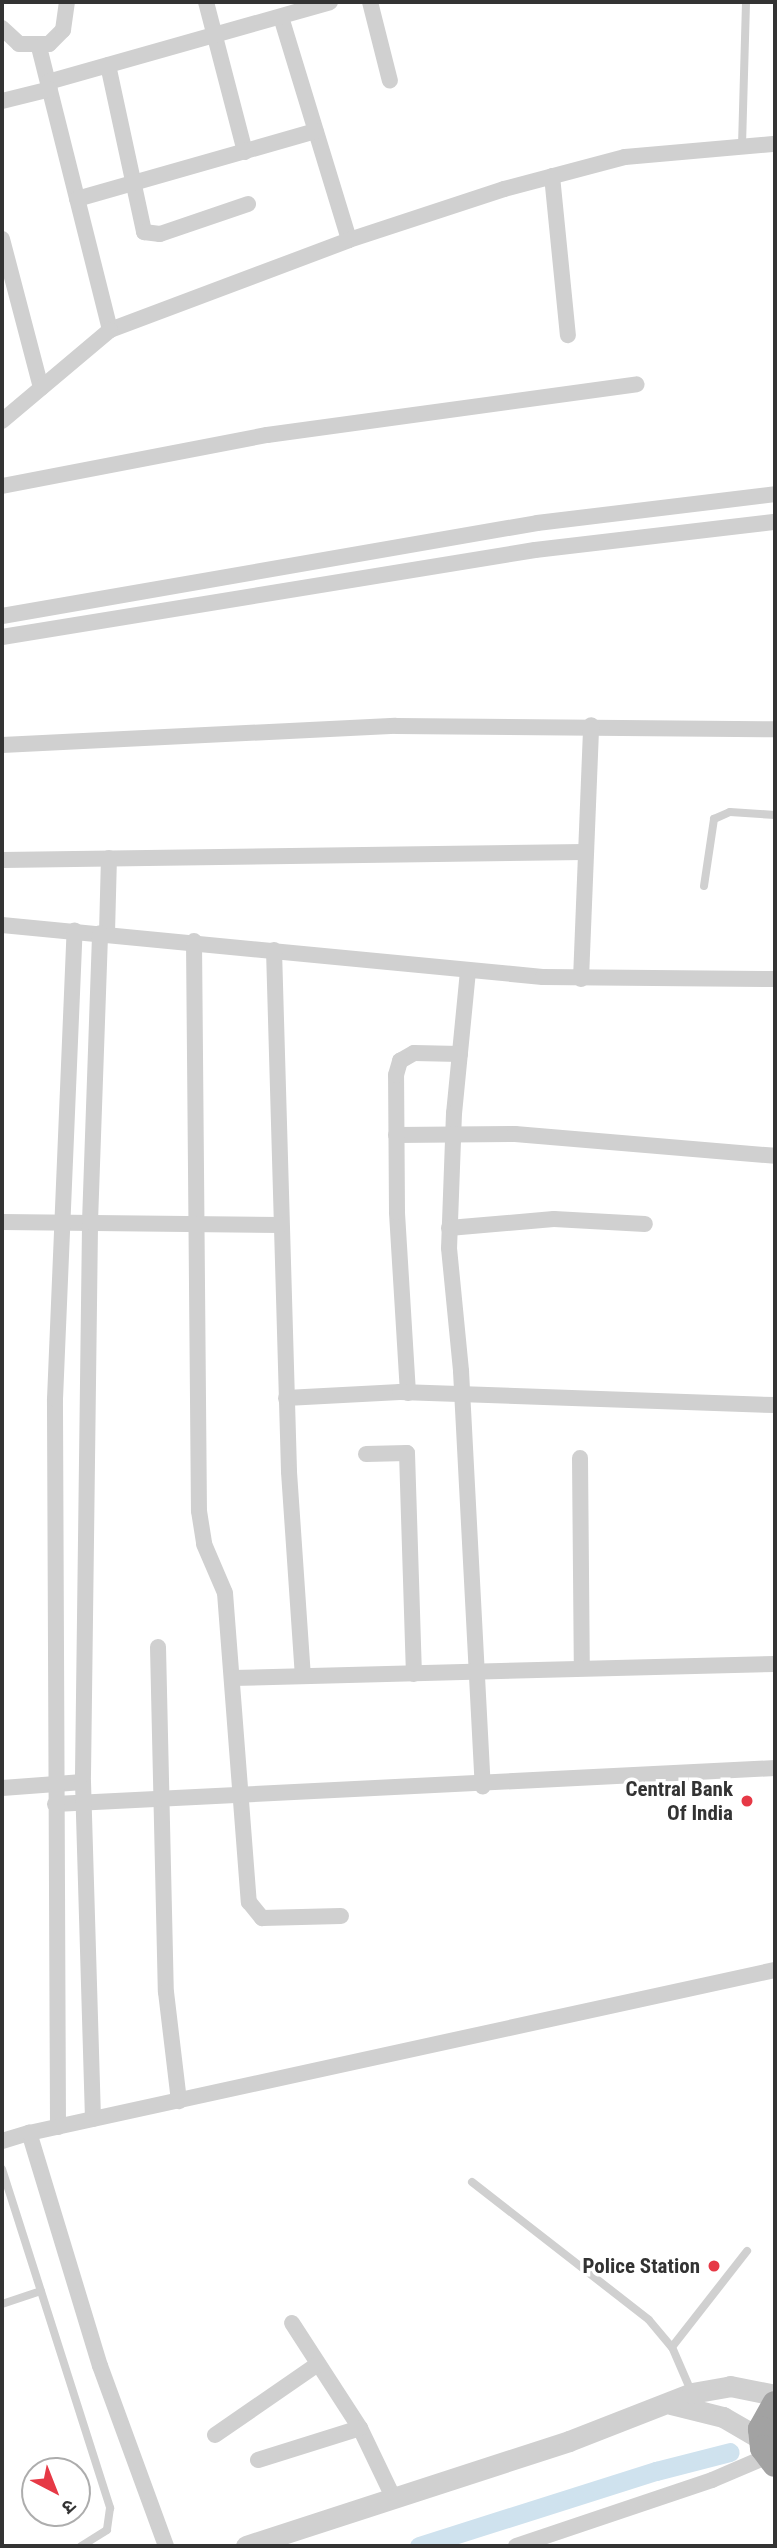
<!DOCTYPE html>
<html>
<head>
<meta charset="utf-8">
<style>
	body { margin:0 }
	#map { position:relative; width:777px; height:2548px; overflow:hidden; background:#fff; font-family:"Roboto Condensed","Noto Sans Devanagari",sans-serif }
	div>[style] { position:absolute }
	.canal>* { height:19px; margin:-9.5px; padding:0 9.5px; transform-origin:9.5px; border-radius:9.5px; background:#cfe2ee }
	.service>* { height:8px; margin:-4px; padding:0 4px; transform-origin:4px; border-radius:4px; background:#d0d0d0 }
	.minor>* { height:16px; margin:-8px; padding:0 8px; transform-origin:8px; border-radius:8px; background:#d0d0d0 }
	.tertiary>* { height:21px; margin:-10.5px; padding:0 10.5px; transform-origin:10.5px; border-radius:10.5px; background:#d0d0d0 }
	.trunk>* { height:26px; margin:-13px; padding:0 13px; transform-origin:13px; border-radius:13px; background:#a2a2a2 }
	.dots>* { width:19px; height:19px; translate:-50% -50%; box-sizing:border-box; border:4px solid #fff; border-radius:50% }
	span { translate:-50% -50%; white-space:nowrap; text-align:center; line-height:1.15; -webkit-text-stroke:7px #fff; paint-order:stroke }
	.poi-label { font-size:21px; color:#333; font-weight:700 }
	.right { translate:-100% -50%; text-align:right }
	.frame { position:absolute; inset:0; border:4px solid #333; pointer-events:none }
	.north { position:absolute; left:21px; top:2457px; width:70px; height:70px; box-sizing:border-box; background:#fff; border:2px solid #adadad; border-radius:50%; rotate:138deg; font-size:19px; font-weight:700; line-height:28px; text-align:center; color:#333 }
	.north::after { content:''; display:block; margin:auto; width:24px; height:32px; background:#e63946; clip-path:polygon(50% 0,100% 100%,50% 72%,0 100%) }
</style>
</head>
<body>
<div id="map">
	<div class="canal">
		<div style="left:419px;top:2546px;width:249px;rotate:-17.6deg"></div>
		<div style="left:656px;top:2471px;width:76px;rotate:-14.4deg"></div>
	</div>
	<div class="service">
		<div style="left:742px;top:146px;width:144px;rotate:-88.4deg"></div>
		<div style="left:704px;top:886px;width:68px;rotate:-81.5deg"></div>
		<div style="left:714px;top:819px;width:17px;rotate:-24deg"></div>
		<div style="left:730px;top:812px;width:45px;rotate:3.8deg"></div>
		<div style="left:2px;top:2169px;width:356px;rotate:72.3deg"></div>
		<div style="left:110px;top:2508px;width:22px;rotate:98deg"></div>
		<div style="left:107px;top:2530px;width:31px;rotate:148deg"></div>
		<div style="left:472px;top:2182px;width:224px;rotate:37.9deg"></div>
		<div style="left:649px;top:2320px;width:35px;rotate:50deg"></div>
		<div style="left:672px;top:2347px;width:48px;rotate:66.6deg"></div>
		<div style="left:2px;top:2304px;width:41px;rotate:-18.4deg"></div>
		<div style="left:672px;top:2347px;width:122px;rotate:-52deg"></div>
	</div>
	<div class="minor">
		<div style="left:206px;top:2px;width:155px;rotate:75.4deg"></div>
		<div style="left:370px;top:2px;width:81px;rotate:75.8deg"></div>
		<div style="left:281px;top:17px;width:233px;rotate:73deg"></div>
		<div style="left:2px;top:28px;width:23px;rotate:43deg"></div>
		<div style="left:19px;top:44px;width:30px"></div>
		<div style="left:49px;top:44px;width:20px;rotate:-45deg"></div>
		<div style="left:63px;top:30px;width:28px;rotate:-82deg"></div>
		<div style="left:39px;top:47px;width:292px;rotate:75.9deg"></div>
		<div style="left:110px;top:330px;width:255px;rotate:-20.6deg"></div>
		<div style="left:349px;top:240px;width:163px;rotate:-18.2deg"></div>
		<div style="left:504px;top:189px;width:125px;rotate:-14.8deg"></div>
		<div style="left:625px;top:157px;width:151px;rotate:-5deg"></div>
		<div style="left:108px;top:65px;width:171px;rotate:77.8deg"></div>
		<div style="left:144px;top:232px;width:16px;rotate:7deg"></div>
		<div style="left:160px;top:234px;width:93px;rotate:-18.8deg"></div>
		<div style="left:48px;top:82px;width:293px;rotate:-15.8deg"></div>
		<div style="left:2px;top:101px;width:49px;rotate:-14deg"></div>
		<div style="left:552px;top:176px;width:160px;rotate:84.3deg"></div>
		<div style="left:77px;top:199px;width:248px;rotate:-15.9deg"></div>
		<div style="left:2px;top:239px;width:154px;rotate:75.3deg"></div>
		<div style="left:2px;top:421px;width:141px;rotate:-40.1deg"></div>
		<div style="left:2px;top:486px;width:270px;rotate:-10.9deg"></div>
		<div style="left:267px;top:435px;width:373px;rotate:-7.8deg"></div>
		<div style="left:2px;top:616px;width:543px;rotate:-9.86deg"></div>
		<div style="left:537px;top:523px;width:240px;rotate:-6.9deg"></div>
		<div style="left:2px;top:637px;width:540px;rotate:-9.27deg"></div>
		<div style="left:535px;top:550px;width:242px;rotate:-6.7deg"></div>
		<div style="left:2px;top:745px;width:394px;rotate:-2.8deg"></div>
		<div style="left:396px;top:726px;width:379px;rotate:0.5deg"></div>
		<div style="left:2px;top:860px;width:582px;rotate:-0.79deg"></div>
		<div style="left:2px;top:925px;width:543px;rotate:5.49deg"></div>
		<div style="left:543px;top:977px;width:232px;rotate:0.5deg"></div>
		<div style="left:107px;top:933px;width:75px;rotate:-88.5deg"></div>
		<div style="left:194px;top:941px;width:570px;rotate:89.5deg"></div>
		<div style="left:199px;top:1511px;width:33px;rotate:81deg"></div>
		<div style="left:204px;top:1544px;width:53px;rotate:66.8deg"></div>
		<div style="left:225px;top:1593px;width:310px;rotate:85.6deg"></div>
		<div style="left:249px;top:1902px;width:21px;rotate:51deg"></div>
		<div style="left:262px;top:1918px;width:79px;rotate:-1.5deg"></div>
		<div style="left:274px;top:950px;width:522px;rotate:88.35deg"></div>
		<div style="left:289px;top:1472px;width:204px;rotate:86.1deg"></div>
		<div style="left:468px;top:971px;width:143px;rotate:95.6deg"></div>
		<div style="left:454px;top:1113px;width:135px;rotate:92.1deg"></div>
		<div style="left:449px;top:1248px;width:124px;rotate:84.4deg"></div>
		<div style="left:461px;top:1371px;width:416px;rotate:87deg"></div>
		<div style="left:581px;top:979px;width:254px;rotate:-87.7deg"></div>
		<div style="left:396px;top:1135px;width:119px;rotate:-0.5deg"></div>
		<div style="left:515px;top:1134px;width:261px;rotate:4.8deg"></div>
		<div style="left:2px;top:1222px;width:279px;rotate:0.6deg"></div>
		<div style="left:449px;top:1228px;width:105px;rotate:-4.9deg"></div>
		<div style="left:554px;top:1219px;width:91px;rotate:3.1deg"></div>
		<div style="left:408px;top:1393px;width:181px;rotate:-93.5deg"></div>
		<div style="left:397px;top:1212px;width:137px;rotate:-90.4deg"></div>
		<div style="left:396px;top:1075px;width:15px;rotate:-74deg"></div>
		<div style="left:400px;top:1061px;width:16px;rotate:-30deg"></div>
		<div style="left:414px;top:1053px;width:46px;rotate:1.2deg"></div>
		<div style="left:286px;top:1398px;width:114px;rotate:-3deg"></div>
		<div style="left:400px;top:1392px;width:375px;rotate:2deg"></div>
		<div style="left:366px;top:1454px;width:41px;rotate:-1.4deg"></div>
		<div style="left:407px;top:1453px;width:221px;rotate:88.2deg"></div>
		<div style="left:580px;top:1458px;width:210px;rotate:89.5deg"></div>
		<div style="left:158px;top:1647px;width:345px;rotate:88.7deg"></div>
		<div style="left:166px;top:1992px;width:110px;rotate:83.2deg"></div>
		<div style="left:232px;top:1678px;width:543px;rotate:-1.48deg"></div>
		<div style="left:2px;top:1788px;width:81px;rotate:-4.2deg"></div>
		<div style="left:55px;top:1804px;width:721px;rotate:-2.86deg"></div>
		<div style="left:93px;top:2119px;width:344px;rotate:-91.7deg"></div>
		<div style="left:83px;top:1775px;width:553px;rotate:-89.27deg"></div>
		<div style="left:90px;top:1222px;width:289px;rotate:-88deg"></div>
		<div style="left:58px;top:2127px;width:728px;rotate:-90.24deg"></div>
		<div style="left:55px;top:1399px;width:469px;rotate:-87.6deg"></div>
		<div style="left:2px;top:2141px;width:28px;rotate:-17deg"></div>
		<div style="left:292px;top:2323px;width:125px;rotate:57.1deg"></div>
		<div style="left:360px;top:2428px;width:76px;rotate:64.4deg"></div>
		<div style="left:215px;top:2435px;width:125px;rotate:-34.6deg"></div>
		<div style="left:258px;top:2460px;width:107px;rotate:-17.4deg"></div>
		<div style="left:166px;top:2546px;width:192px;rotate:-110.1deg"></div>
		<div style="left:100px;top:2366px;width:244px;rotate:-106.9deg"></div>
		<div style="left:29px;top:2133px;width:764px;rotate:-12.33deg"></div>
		<div style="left:516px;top:2546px;width:207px;rotate:-18.6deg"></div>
		<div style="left:712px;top:2480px;width:61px;rotate:-23.2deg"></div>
	</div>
	<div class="tertiary">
		<div style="left:671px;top:2404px;width:54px;rotate:14deg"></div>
		<div style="left:723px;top:2417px;width:44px;rotate:30.1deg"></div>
		<div style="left:246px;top:2546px;width:340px;rotate:-18deg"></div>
		<div style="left:569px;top:2441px;width:132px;rotate:-21.3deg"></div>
		<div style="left:692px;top:2393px;width:39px;rotate:-10deg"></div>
		<div style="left:730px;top:2386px;width:46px;rotate:11.3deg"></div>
	</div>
	<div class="trunk">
		<div style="left:775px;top:2404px;width:29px;rotate:119deg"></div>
		<div style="left:761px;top:2429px;width:19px;rotate:84deg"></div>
		<div style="left:763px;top:2448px;width:20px;rotate:53deg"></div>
	</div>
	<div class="dots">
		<div style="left:747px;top:1801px;background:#e63946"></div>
		<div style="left:714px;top:2266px;background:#e63946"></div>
	</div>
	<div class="poi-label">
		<span class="right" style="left:733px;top:1801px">Central Bank<br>Of India</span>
		<span class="right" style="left:700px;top:2266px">Police Station</span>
	</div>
	<div class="frame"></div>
	<div class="north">उ</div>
</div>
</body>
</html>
